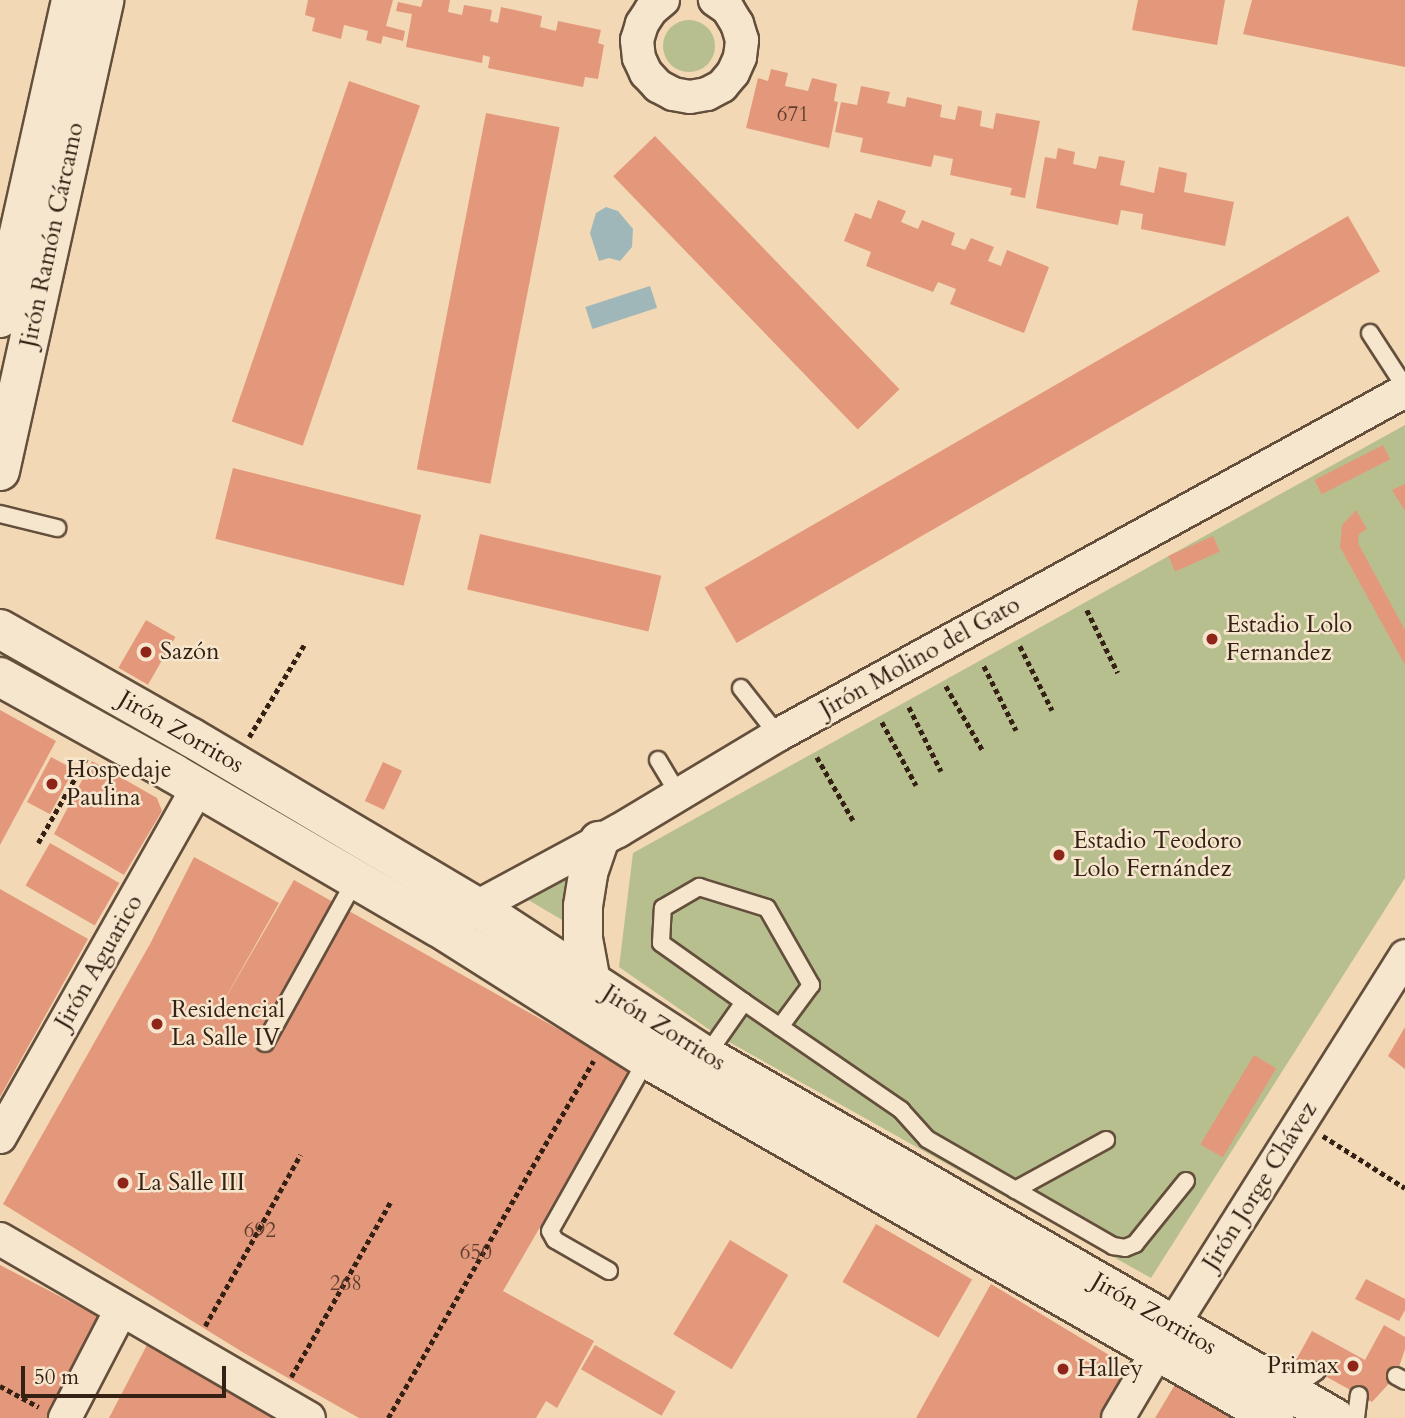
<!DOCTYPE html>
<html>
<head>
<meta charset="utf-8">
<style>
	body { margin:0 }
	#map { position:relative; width:1405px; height:1418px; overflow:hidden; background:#f2d8b4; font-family:Cardo,serif }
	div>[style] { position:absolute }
	.green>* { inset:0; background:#b8bf8f }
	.round { border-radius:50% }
	.water>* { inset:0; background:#a0b7b9; transform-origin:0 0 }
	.building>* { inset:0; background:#e3987c; transform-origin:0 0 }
	.path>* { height:4.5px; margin-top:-2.25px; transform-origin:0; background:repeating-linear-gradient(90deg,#342114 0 5px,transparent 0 8.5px) }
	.roads { filter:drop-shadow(2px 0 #644f3c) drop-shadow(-2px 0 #644f3c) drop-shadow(0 2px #644f3c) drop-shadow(0 -2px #644f3c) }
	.service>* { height:16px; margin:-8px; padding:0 8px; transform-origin:8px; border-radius:8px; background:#f7e6ce }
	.minor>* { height:32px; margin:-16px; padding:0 16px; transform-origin:16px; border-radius:16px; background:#f7e6ce }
	.tertiary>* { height:38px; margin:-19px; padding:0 19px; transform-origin:19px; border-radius:19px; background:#f7e6ce }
	.secondary>* { height:38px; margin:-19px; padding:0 19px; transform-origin:19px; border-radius:19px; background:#f7e6ce }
	.dots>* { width:19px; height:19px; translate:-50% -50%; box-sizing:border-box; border:4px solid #f7e6ce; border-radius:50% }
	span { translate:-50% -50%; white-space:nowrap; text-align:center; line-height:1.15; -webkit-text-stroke:5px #f7e6ce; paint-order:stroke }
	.number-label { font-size:21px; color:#603f2e }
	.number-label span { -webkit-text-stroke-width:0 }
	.street-label { font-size:24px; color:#342114 }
	.poi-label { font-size:24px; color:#342114 }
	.left { translate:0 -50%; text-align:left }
	.right { translate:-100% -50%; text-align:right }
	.scale { position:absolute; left:21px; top:1366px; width:205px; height:32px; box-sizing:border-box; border:4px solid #342114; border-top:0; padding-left:9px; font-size:21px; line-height:24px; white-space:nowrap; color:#342114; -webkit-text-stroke:5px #f7e6ce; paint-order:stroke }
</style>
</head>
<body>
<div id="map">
	<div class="green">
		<div class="round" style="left:663px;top:20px;width:52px;height:52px"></div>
		<div style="clip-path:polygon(1405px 425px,1405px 878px,1151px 1278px,720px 1037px,619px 967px,633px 853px)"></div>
		<div style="clip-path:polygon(573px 874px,574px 927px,525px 898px)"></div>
	</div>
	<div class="water">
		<div style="clip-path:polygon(606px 207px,618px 211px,633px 229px,632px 247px,620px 261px,609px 258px,599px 261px,590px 233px,596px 213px)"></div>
		<div style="left:650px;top:286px;width:23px;height:68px;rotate:72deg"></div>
	</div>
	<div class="building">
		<div style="clip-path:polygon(308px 0,393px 0,386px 26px,405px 31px,403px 41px,383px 36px,381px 44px,366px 40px,368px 31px,344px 25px,341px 39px,312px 31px,315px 18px,305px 15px)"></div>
		<div style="clip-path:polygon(423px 0,450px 0,448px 12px,462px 15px,464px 5px,492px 10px,490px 21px,498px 23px,501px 7px,542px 16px,540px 27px,556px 31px,558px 21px,601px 30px,598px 43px,604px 45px,598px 79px,585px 77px,583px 87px,488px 68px,490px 57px,483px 55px,482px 63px,406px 47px,412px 14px,396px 11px,398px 2px,421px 7px)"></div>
		<div style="clip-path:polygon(1138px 0,1225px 0,1217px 45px,1132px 30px)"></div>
		<div style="clip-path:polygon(1252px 0,1405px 0,1405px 67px,1243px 34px)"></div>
		<div style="clip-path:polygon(771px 69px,788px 73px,785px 86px,808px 91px,812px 78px,837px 84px,834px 101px,838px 102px,829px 148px,746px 128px,758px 78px,768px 81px)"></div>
		<div style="left:349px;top:81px;width:75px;height:360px;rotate:19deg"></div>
		<div style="clip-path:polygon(861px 86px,890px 92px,887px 103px,905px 107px,907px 97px,942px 105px,940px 117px,955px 120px,958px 106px,982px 111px,980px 126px,993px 129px,996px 113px,1040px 121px,1025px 198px,1010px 195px,1012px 188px,950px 175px,953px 159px,934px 155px,931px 167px,860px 152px,863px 138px,835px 132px,841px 102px,857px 105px)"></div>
		<div style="left:486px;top:113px;width:75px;height:363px;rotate:11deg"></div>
		<div style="left:655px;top:136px;width:352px;height:58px;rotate:46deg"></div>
		<div style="clip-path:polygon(1058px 148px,1075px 152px,1073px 164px,1096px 169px,1099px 156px,1125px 161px,1120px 185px,1154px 193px,1159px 167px,1187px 173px,1184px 192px,1234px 202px,1225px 246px,1141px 229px,1143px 214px,1121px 210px,1118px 225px,1036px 208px,1045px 157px,1056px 159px)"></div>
		<div style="clip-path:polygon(878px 200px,906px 211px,901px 222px,918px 229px,922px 220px,955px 233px,951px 245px,965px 250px,971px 238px,994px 247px,988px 261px,1001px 266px,1007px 250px,1049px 267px,1024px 333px,950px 304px,956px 289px,938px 282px,933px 292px,866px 266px,871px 252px,844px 241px,855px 213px,871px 219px)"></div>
		<div style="left:1348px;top:216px;width:64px;height:743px;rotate:60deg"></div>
		<div style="left:1383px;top:445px;width:16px;height:77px;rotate:63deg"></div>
		<div style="left:233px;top:468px;width:194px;height:73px;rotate:14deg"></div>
		<div style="clip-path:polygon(1405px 484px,1405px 511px,1392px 490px)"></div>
		<div style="clip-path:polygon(1356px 510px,1367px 529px,1359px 534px,1358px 543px,1405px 630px,1405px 665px,1340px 547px,1342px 525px)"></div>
		<div style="left:480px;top:534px;width:186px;height:57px;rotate:13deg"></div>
		<div style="left:1213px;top:536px;width:17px;height:49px;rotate:66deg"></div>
		<div style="left:146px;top:620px;width:34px;height:55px;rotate:30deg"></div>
		<div style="clip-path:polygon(0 710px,56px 741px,0 845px)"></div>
		<div style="left:51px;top:757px;width:26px;height:51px;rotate:28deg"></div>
		<div style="clip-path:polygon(92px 761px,157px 798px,162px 811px,124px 875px,54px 834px)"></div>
		<div style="left:383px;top:762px;width:21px;height:43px;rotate:25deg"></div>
		<div style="left:50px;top:843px;width:80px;height:49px;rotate:30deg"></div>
		<div style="clip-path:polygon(194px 857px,279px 903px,214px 1018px,294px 880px,631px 1070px,503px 1291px,594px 1341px,557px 1408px,546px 1401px,536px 1418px,359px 1418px,244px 1353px,3px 1204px,150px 944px)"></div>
		<div style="clip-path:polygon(0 889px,88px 939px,0 1097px)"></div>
		<div style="clip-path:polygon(1405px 1027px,1405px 1069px,1388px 1056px)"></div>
		<div style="left:1254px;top:1055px;width:26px;height:104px;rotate:31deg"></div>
		<div style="left:876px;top:1224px;width:111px;height:67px;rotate:30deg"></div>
		<div style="left:730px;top:1240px;width:68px;height:110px;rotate:31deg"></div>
		<div style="clip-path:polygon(0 1265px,107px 1321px,54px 1418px,0 1418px)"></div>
		<div style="clip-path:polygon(1366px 1279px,1405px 1299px,1405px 1310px,1399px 1321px,1355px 1299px)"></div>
		<div style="clip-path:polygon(991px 1284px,1114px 1358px,1123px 1380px,1101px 1418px,916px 1418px)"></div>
		<div style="clip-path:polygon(1384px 1325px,1405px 1337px,1405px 1349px,1396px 1376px,1372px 1402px,1296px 1360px,1312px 1331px,1365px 1360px)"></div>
		<div style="clip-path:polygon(149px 1341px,253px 1404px,276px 1418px,109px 1418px)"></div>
		<div style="left:595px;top:1345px;width:93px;height:28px;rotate:30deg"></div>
		<div style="clip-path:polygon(1176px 1383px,1240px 1418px,1155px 1418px)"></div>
	</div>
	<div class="path">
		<div style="left:1087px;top:610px;width:70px;rotate:63.8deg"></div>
		<div style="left:1020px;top:646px;width:72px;rotate:63.4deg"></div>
		<div style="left:984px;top:666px;width:72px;rotate:63.4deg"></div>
		<div style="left:946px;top:686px;width:73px;rotate:60.3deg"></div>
		<div style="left:909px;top:707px;width:72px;rotate:63.4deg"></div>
		<div style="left:882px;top:722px;width:72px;rotate:61.6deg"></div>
		<div style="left:249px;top:737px;width:107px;rotate:-59.1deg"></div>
		<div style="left:817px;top:757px;width:73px;rotate:60.3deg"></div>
		<div style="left:38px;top:843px;width:97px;rotate:-60.3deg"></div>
		<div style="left:1323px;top:1136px;width:97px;rotate:32.4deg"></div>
		<div style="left:205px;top:1326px;width:196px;rotate:-60.9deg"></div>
		<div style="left:291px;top:1377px;width:202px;rotate:-60.4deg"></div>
		<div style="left:0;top:1386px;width:44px;rotate:28.3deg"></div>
		<div style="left:388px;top:1418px;width:412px;rotate:-60.1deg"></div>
	</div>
	<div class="roads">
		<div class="service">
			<div style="left:1370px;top:333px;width:64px;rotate:57.1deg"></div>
			<div style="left:0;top:514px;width:59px;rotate:13.8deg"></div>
			<div style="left:741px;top:688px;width:60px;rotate:51.8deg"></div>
			<div style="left:658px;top:760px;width:41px;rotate:59deg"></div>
			<div style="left:744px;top:1002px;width:102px;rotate:-144.6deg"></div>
			<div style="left:661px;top:943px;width:35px;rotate:-87deg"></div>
			<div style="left:663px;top:908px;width:42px;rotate:-30.3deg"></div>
			<div style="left:699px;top:887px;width:71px;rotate:17.2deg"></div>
			<div style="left:767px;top:908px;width:89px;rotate:60.3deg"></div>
			<div style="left:811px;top:985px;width:52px;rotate:126.4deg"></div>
			<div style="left:265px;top:1043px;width:188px;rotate:-61deg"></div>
			<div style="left:706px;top:1056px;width:66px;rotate:-54.9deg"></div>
			<div style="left:744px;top:1002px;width:191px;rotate:34.5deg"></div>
			<div style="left:901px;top:1110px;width:39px;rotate:48deg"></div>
			<div style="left:927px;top:1139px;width:215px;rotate:29.9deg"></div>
			<div style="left:1113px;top:1246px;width:12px;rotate:9deg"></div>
			<div style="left:1125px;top:1248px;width:11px;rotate:-22deg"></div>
			<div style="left:1135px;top:1244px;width:81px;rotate:-51deg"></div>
			<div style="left:1015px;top:1190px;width:104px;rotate:-28.8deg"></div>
			<div style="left:609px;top:1271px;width:62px;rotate:-150.1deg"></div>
			<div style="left:555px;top:1240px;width:10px;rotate:-119deg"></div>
			<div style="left:550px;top:1231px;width:197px;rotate:-60.6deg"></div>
			<div style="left:1396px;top:1376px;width:10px;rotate:29deg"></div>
			<div style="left:1290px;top:1390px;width:33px;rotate:-35deg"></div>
			<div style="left:1356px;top:1418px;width:23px;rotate:-83deg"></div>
		</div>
		<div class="minor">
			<div style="left:663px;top:0;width:16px;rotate:140deg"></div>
			<div style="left:651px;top:10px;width:17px;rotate:123deg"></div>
			<div style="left:642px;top:24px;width:17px;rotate:107deg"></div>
			<div style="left:637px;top:40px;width:18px;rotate:84deg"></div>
			<div style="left:639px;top:58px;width:17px;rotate:65deg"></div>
			<div style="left:646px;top:73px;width:18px;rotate:47deg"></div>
			<div style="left:658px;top:86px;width:17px;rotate:28deg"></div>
			<div style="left:673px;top:94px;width:17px;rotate:10deg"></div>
			<div style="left:690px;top:97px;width:17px;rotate:-10deg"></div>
			<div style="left:707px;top:94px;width:17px;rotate:-28deg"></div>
			<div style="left:722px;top:86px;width:17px;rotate:-50deg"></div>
			<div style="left:733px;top:73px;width:17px;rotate:-66deg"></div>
			<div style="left:740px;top:57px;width:17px;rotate:-83deg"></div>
			<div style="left:742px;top:40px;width:17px;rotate:-107deg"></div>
			<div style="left:737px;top:24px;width:17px;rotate:-121deg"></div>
			<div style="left:728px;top:9px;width:16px;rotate:-145deg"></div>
			<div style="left:458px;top:917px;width:182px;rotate:-28.3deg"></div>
			<div style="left:618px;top:831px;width:187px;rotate:-31deg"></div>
			<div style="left:778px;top:735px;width:715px;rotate:-28.75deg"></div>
			<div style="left:0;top:1137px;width:402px;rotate:-60.5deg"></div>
			<div style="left:0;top:1239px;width:357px;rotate:30.1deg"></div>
			<div style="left:65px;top:1418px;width:122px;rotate:-62.6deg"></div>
			<div style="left:1118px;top:1418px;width:108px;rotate:-59.4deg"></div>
			<div style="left:1173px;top:1325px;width:436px;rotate:-57.8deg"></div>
		</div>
		<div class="tertiary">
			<div style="left:0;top:318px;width:326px;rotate:-77.4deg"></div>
			<div style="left:0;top:471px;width:482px;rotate:-77.5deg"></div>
		</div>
		<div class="secondary">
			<div style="left:0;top:629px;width:221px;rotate:29.6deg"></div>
			<div style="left:192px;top:738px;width:331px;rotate:30.7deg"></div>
			<div style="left:477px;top:907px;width:273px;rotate:33.1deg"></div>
			<div style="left:706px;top:1056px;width:726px;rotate:29.92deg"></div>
			<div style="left:0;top:677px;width:198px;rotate:29deg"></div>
			<div style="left:173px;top:773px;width:306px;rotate:30.2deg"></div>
			<div style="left:438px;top:927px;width:247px;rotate:32.3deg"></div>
			<div style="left:647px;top:1059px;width:723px;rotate:29.79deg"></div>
			<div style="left:591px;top:982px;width:44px;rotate:-100.5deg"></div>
			<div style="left:583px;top:939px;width:33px;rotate:-90deg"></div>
			<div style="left:583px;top:906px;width:33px;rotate:-81deg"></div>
			<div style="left:588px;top:873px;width:34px;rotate:-71deg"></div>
		</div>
	</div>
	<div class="dots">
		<div style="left:1212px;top:639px;background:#8f2418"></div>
		<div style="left:146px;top:652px;background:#8f2418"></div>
		<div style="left:52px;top:784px;background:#8f2418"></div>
		<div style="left:1059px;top:855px;background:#8f2418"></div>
		<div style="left:157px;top:1024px;background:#8f2418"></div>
		<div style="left:123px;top:1183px;background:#8f2418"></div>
		<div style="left:1353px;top:1366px;background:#8f2418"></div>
		<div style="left:1063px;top:1369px;background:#8f2418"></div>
	</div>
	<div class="number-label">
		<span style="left:793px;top:115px">671</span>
		<span style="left:260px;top:1231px">692</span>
		<span style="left:476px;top:1253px">650</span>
		<span style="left:346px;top:1284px">268</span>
	</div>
	<div class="street-label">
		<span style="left:52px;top:235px;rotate:-78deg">Jirón Ramón Cárcamo</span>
		<span style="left:920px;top:657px;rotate:-29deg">Jirón Molino del Gato</span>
		<span style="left:181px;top:732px;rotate:30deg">Jirón Zorritos</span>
		<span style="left:99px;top:962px;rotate:-60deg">Jirón Aguarico</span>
		<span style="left:664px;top:1028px;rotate:32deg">Jirón Zorritos</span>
		<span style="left:1260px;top:1186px;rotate:-58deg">Jirón Jorge Chávez</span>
		<span style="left:1154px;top:1314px;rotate:30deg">Jirón Zorritos</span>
	</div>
	<div class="poi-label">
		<span class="left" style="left:1226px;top:639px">Estadio Lolo<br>Fernandez</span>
		<span class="left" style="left:160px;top:652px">Sazón</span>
		<span class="left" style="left:66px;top:784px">Hospedaje<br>Paulina</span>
		<span class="left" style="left:1073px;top:855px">Estadio Teodoro<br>Lolo Fernández</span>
		<span class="left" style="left:171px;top:1024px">Residencial<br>La Salle IV</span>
		<span class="left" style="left:137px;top:1183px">La Salle III</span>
		<span class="right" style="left:1339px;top:1366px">Primax</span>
		<span class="left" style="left:1077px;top:1369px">Halley</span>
	</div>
	<div class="scale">50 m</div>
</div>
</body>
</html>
